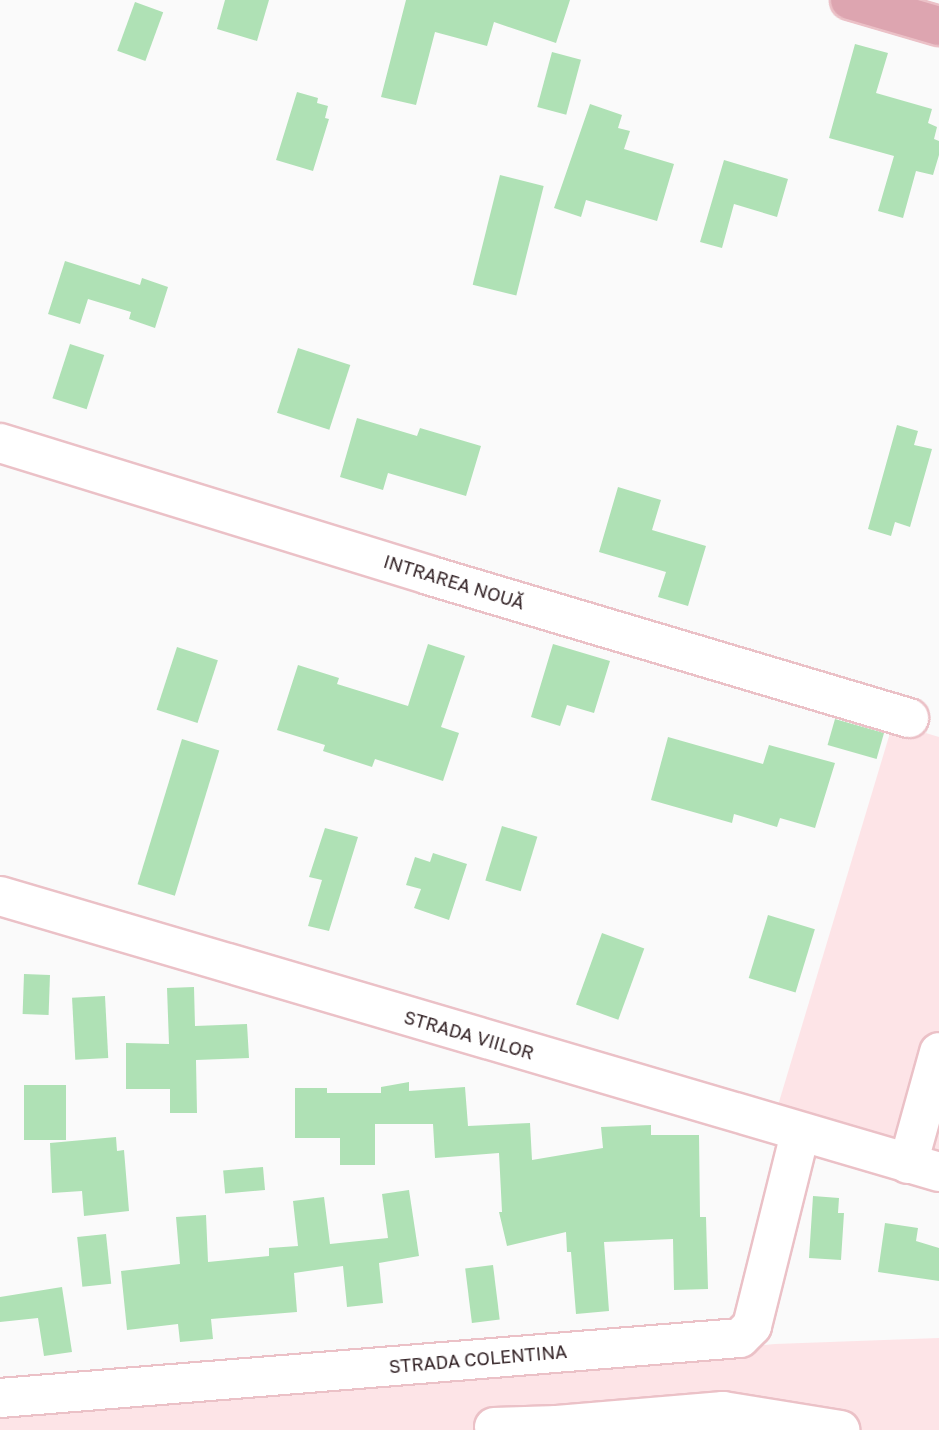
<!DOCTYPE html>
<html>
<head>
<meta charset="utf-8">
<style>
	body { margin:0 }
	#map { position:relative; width:939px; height:1430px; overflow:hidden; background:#fafafa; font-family:"Golos Text",sans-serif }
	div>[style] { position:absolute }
	.green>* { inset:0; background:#fde4e7 }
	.building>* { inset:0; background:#afe1b5; transform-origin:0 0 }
	.roads { filter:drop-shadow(2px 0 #ebc1c7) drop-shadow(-2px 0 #ebc1c7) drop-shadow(0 2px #ebc1c7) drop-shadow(0 -2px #ebc1c7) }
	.minor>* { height:38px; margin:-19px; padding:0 19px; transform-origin:19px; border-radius:19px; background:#fff }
	.major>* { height:38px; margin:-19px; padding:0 19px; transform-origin:19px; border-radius:19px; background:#dda5b0 }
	span { translate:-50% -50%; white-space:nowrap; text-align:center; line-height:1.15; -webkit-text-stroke:5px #fff; paint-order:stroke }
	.street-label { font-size:18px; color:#352528 }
</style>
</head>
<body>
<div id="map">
	<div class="green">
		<div style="clip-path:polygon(893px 723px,939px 737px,939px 1151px,776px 1112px)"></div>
		<div style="clip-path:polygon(939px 1338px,939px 1430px,0 1430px,0 1414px,775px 1344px)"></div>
	</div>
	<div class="building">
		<div style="clip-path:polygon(225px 0,269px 0,257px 41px,217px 29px)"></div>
		<div style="clip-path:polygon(406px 0,570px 0,556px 43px,494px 22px,487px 46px,435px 32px,416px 105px,381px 97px)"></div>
		<div style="left:135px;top:2px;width:30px;height:52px;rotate:20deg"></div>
		<div style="clip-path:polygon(855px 44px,888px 53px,876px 93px,932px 109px,928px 123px,937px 127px,934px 139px,939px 141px,939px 155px,933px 175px,916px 171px,903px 218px,878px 211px,894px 156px,829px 138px)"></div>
		<div style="left:552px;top:52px;width:30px;height:57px;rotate:15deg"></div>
		<div style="clip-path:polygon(297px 92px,318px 98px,317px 103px,328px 106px,325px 118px,329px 119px,313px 171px,276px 160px)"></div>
		<div style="clip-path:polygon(590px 104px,622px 115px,618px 128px,630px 131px,624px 149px,674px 164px,657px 221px,586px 200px,581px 217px,554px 208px)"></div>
		<div style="clip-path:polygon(724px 160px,788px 179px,777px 217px,734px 204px,722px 248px,700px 242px)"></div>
		<div style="left:500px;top:175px;width:45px;height:113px;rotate:14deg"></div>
		<div style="clip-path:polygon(65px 261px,140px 285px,142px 278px,168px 287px,155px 328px,129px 319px,131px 312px,88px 299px,80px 324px,48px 314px)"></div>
		<div style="left:70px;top:344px;width:36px;height:57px;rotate:18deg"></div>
		<div style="left:298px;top:348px;width:55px;height:68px;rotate:18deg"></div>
		<div style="clip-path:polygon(357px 418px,417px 436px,420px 428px,481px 446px,466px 496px,388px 473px,383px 490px,340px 477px)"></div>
		<div style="clip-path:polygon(897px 425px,918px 431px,914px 445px,932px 449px,910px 527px,895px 522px,891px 536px,868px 529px)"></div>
		<div style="clip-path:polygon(618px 487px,661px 500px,652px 530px,706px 546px,688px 606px,658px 597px,666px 572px,599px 552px)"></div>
		<div style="clip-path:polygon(428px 644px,465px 656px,441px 727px,459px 733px,443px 781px,375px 759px,372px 767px,323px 751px,325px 745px,277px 730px,298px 665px,339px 678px,337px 684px,408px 706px)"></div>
		<div style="clip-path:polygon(553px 644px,610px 661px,594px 713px,567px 705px,560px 726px,531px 717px)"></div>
		<div style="left:177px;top:647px;width:43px;height:66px;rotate:18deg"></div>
		<div style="left:835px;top:719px;width:51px;height:27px;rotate:16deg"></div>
		<div style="clip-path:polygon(668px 737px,763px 764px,769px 745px,835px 763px,815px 828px,780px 818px,777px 827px,734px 814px,732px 823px,651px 800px)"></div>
		<div style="left:182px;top:739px;width:39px;height:152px;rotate:17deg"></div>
		<div style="left:502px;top:826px;width:37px;height:57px;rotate:17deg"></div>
		<div style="clip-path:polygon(325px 828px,358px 837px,329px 931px,308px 926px,322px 880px,309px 877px)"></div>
		<div style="clip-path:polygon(433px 853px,467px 864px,449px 920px,414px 908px,421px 889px,406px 885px,415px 857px,430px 862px)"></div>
		<div style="left:768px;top:915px;width:49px;height:66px;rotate:17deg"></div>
		<div style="left:602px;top:933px;width:45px;height:76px;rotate:20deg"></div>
		<div style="left:24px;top:974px;width:26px;height:40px;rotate:2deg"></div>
		<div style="clip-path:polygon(194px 987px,195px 1026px,247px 1024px,249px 1058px,196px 1060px,197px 1113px,170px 1113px,170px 1089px,126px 1089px,126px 1043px,169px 1044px,167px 988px)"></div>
		<div style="left:105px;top:996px;width:62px;height:33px;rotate:87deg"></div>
		<div style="clip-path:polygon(409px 1082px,409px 1091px,465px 1087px,468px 1126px,530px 1123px,532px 1160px,603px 1148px,601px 1127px,651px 1125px,651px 1135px,699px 1135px,700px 1217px,706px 1217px,708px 1289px,674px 1290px,673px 1239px,604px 1242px,609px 1311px,576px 1314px,571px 1252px,567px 1252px,566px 1232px,507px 1246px,499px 1212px,502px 1212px,499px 1153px,435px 1158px,433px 1124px,375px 1124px,375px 1165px,340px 1165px,340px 1138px,295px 1138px,295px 1088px,327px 1088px,327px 1093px,381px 1093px,381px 1087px)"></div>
		<div style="left:24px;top:1085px;width:42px;height:55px"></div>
		<div style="clip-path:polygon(116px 1137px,117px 1151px,124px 1150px,129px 1211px,84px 1216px,82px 1191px,52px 1193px,50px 1143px)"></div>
		<div style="left:263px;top:1167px;width:23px;height:40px;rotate:85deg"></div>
		<div style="clip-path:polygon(409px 1190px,419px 1256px,379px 1263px,383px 1303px,347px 1307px,343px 1266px,294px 1273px,297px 1312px,211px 1319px,213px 1339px,180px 1342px,178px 1324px,127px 1330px,121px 1271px,180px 1264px,176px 1217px,206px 1215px,208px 1262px,269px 1256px,269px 1248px,298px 1246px,293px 1201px,324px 1197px,330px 1244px,388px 1238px,382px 1194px)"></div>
		<div style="clip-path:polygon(813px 1196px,839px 1198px,838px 1213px,844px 1213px,841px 1260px,809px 1258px)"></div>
		<div style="clip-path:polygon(885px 1223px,918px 1228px,916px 1241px,939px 1248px,939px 1281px,878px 1272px)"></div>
		<div style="left:106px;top:1234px;width:50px;height:29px;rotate:84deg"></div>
		<div style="left:493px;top:1265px;width:55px;height:28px;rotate:83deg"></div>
		<div style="clip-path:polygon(62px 1287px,72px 1352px,44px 1356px,38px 1318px,0 1322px,0 1297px)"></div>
	</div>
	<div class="roads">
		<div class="minor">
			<div style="left:0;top:443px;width:448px;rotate:17.1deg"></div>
			<div style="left:428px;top:575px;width:502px;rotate:16.56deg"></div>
			<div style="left:0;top:896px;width:979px;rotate:16.38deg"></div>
			<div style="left:908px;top:1164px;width:116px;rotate:-74.5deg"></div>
			<div style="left:0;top:1398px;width:742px;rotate:-4.64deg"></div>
			<div style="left:740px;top:1338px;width:17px;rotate:-45deg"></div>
			<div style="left:752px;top:1326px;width:199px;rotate:-76deg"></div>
			<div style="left:494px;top:1427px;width:63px;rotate:-1.8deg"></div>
			<div style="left:557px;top:1425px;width:167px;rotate:-4.8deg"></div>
			<div style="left:723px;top:1411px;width:119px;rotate:9.2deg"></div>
		</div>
		<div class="major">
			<div style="left:850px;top:0;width:93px;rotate:16.3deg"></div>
		</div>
	</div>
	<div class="street-label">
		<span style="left:454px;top:582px;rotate:17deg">INTRAREA NOUĂ</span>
		<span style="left:469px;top:1035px;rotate:16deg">STRADA VIILOR</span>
		<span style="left:478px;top:1359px;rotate:-5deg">STRADA COLENTINA</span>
	</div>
</div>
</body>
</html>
